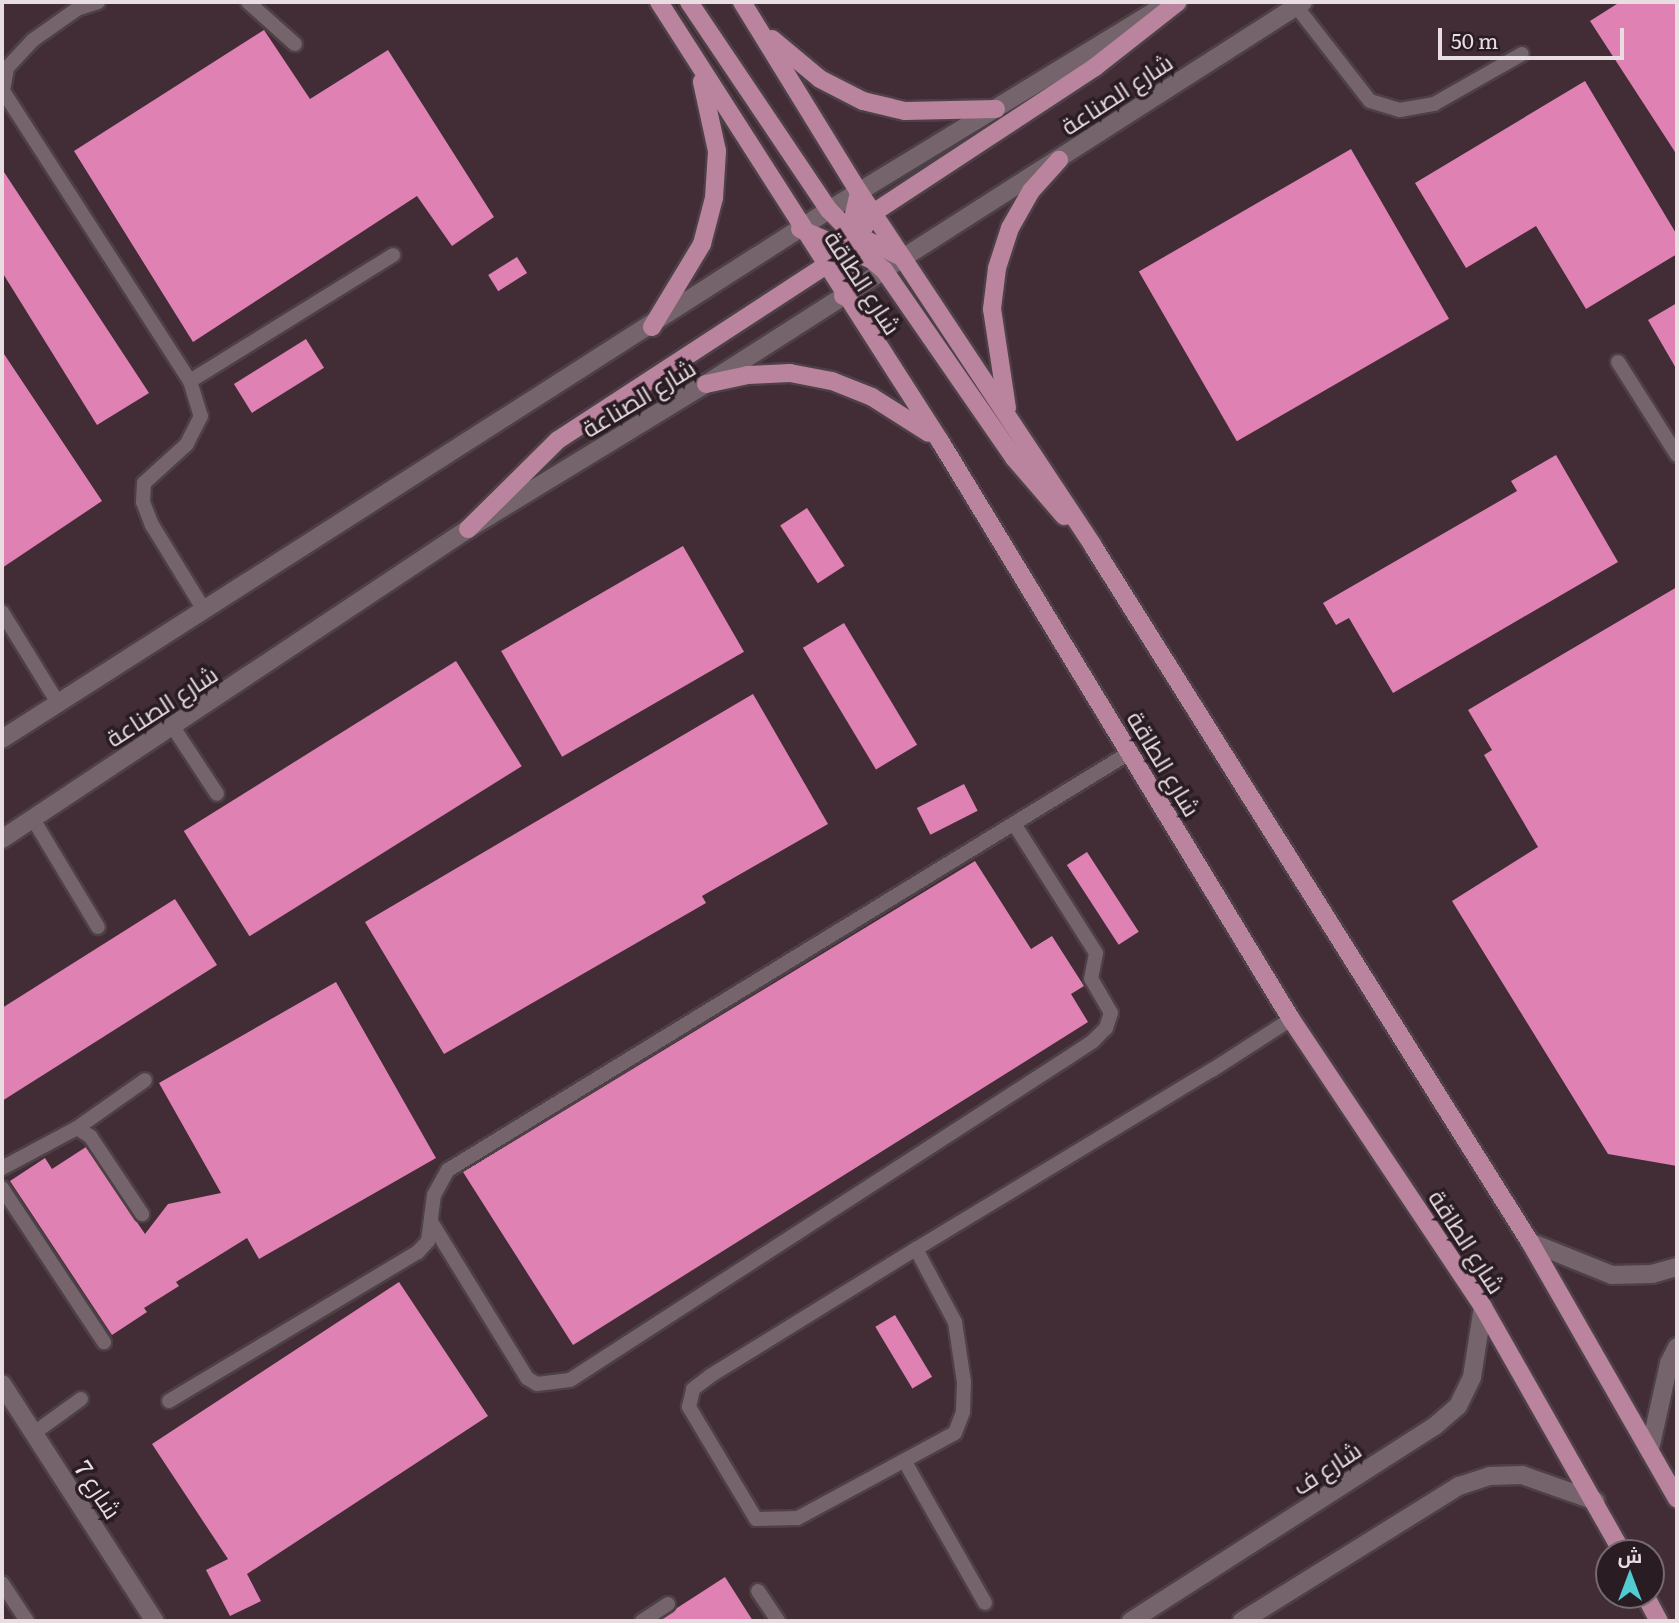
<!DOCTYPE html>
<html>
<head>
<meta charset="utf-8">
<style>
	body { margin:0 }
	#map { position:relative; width:1679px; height:1623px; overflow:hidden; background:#34252d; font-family:Literata,Cairo,serif }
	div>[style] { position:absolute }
	.built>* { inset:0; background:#422d37 }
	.building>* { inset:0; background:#df81b2; transform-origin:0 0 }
	.roads { filter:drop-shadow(2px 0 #4d4046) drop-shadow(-2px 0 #4d4046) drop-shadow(0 2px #4d4046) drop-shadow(0 -2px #4d4046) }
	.service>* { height:14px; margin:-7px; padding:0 7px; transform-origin:7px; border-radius:7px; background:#75646c }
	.minor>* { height:18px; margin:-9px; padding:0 9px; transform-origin:9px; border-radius:9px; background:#75646c }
	.tertiary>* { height:18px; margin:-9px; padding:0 9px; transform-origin:9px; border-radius:9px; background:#75646c }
	.primary>* { height:18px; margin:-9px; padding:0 9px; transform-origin:9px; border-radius:9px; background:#ba839e }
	span { translate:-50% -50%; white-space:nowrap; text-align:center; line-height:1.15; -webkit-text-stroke:7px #2a1c23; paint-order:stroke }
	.street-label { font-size:24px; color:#e8dee2 }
	.frame { position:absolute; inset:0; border:4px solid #e8dee2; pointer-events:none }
	.north { position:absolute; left:1595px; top:1539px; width:70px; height:70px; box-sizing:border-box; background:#2a1c23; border:2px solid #766a6f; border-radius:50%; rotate:0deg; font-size:19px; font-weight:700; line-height:28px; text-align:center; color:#e8dee2 }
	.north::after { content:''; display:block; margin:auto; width:24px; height:32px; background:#51ccd1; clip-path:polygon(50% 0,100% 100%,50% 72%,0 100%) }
	.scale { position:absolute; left:1438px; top:28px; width:186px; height:32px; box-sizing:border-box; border:4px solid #e8dee2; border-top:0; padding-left:9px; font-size:21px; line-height:24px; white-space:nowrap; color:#e8dee2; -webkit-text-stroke:5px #2a1c23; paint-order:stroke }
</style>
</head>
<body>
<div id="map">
	<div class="built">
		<div style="clip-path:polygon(evenodd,2px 2px,1677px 2px,1677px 1621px,2px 1621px,2px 2px,1609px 1553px,1651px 1553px,1651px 1595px,1609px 1595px,1609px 1553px)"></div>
	</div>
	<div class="building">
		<div style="clip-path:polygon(1620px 2px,1677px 2px,1677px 155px,1590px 21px)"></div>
		<div style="clip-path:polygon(264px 30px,310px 99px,388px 50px,494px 217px,452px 246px,417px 196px,193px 342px,74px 151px)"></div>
		<div style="clip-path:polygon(1585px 81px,1677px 235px,1677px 254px,1586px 309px,1536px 226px,1466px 268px,1415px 183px)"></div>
		<div style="left:1351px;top:149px;width:196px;height:245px;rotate:60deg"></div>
		<div style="clip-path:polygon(2px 169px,149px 393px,97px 425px,2px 272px)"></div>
		<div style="left:517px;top:257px;width:19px;height:34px;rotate:58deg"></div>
		<div style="clip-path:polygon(1677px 303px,1677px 370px,1648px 320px)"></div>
		<div style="left:306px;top:339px;width:34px;height:85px;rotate:58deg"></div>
		<div style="clip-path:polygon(2px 351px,102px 501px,2px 568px)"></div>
		<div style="clip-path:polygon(1556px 455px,1618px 562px,1393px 693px,1349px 618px,1336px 625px,1323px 603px,1517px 491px,1511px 481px)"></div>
		<div style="left:807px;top:508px;width:69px;height:32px;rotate:57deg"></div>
		<div style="left:683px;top:546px;width:122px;height:210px;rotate:60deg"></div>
		<div style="clip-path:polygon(1677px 587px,1677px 1166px,1608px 1154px,1452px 901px,1538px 847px,1484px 755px,1492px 750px,1468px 710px)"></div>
		<div style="left:844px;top:623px;width:142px;height:48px;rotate:59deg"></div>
		<div style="left:456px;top:661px;width:124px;height:321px;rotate:58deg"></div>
		<div style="clip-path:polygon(753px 694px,828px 824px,702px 896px,706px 903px,444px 1054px,365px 922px)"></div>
		<div style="left:964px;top:784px;width:30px;height:53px;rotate:63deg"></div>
		<div style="left:1087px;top:852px;width:95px;height:24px;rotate:57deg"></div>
		<div style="clip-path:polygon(975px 861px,1031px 949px,1052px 936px,1084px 986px,1071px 994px,1088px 1022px,573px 1345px,463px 1172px)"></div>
		<div style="clip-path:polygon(175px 899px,217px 965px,2px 1101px,2px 1008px)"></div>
		<div style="clip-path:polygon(336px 982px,436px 1158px,259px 1259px,247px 1238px,176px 1282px,179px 1286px,144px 1308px,147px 1312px,112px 1335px,10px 1181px,45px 1158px,52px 1169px,86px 1147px,145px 1234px,168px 1204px,221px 1193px,159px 1083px)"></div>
		<div style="clip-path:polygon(399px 1282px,488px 1416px,247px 1574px,261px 1601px,230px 1616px,206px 1570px,228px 1559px,152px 1444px)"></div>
		<div style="left:895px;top:1315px;width:72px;height:23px;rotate:59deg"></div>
		<div style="clip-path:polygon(725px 1577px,753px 1621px,659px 1621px,677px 1608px)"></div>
	</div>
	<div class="roads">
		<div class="service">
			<div style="left:98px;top:2px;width:22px;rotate:162deg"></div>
			<div style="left:77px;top:9px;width:54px;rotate:144.8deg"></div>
			<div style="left:33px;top:40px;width:38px;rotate:133deg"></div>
			<div style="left:7px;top:68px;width:23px;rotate:100deg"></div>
			<div style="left:3px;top:91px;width:345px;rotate:57.2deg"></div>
			<div style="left:190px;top:381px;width:37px;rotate:73deg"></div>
			<div style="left:201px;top:416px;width:31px;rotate:117deg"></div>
			<div style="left:187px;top:444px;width:58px;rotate:137.8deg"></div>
			<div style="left:144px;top:483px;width:19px;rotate:93deg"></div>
			<div style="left:143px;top:502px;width:25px;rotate:69deg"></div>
			<div style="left:152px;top:525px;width:100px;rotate:58.5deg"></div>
			<div style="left:248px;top:2px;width:63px;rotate:41.8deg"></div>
			<div style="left:1296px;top:6px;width:120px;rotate:52.1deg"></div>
			<div style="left:1370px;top:101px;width:31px;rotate:17deg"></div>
			<div style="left:1400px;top:110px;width:35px;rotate:-10deg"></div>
			<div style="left:1434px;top:104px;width:101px;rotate:-29.6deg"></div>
			<div style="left:1618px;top:362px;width:110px;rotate:57.6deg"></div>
			<div style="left:190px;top:381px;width:239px;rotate:-31.8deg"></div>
			<div style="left:2px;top:612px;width:107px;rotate:58.4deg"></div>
			<div style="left:173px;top:727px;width:80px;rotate:56.7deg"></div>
			<div style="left:33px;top:819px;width:126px;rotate:59deg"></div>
			<div style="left:77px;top:1128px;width:15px;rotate:32deg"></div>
			<div style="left:90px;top:1136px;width:94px;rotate:56.3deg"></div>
			<div style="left:2px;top:1168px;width:85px;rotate:-28.1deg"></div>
			<div style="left:77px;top:1128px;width:83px;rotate:-35.2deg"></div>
			<div style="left:2px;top:1188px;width:185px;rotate:56.5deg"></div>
			<div style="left:433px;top:1225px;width:180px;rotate:58.4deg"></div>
			<div style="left:527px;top:1378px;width:12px;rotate:31deg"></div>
			<div style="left:537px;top:1384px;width:33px;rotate:-7deg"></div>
			<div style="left:570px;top:1380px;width:622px;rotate:-32.92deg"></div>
			<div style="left:1092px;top:1042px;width:20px;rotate:-45deg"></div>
			<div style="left:1106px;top:1028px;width:16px;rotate:-72deg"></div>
			<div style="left:1111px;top:1013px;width:39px;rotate:-120deg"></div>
			<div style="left:1091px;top:979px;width:26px;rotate:-79deg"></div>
			<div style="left:1096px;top:953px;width:153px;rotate:-122.4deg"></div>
			<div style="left:916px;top:1249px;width:83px;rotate:61.9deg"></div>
			<div style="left:955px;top:1322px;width:61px;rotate:81.5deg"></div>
			<div style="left:964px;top:1382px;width:30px;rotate:92deg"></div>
			<div style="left:963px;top:1412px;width:22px;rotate:111deg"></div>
			<div style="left:955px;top:1433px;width:179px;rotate:151.6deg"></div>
			<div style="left:798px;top:1518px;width:42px;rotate:178.6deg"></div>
			<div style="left:756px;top:1519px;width:131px;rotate:-120.9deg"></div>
			<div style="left:689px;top:1407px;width:18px;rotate:-77deg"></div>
			<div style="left:693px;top:1389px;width:21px;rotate:-37deg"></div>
			<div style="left:710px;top:1376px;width:242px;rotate:-31.7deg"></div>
			<div style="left:916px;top:1249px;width:346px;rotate:-31.2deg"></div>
			<div style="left:1212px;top:1070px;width:94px;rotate:-32.8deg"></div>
			<div style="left:169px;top:1401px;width:290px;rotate:-30.9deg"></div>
			<div style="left:418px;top:1252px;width:15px;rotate:-48deg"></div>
			<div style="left:428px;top:1241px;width:46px;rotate:-82.6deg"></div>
			<div style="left:434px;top:1195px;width:29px;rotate:-61deg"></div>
			<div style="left:448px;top:1170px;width:799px;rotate:-31.48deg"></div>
			<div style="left:34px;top:1433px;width:58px;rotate:-35.9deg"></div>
			<div style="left:905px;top:1462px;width:162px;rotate:60.4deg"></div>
			<div style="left:2px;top:1583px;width:45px;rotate:56.7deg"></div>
			<div style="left:758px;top:1591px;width:36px;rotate:56deg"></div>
			<div style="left:642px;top:1621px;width:31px;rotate:-33deg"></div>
		</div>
		<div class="minor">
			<div style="left:1530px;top:1242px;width:88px;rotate:21.9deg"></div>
			<div style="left:1612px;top:1275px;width:40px;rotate:-1.4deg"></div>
			<div style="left:1652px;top:1274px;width:26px;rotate:-16deg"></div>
			<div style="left:2px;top:1384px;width:282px;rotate:57.2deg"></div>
			<div style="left:1650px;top:1449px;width:88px;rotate:-77.5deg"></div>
			<div style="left:1669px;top:1363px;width:18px;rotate:-63deg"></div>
		</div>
		<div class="tertiary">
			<div style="left:2px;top:739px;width:982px;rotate:-32.61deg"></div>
			<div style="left:829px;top:210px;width:394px;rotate:-31.4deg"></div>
			<div style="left:2px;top:839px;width:560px;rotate:-33.63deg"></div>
			<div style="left:468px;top:529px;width:279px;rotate:-31.4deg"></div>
			<div style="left:706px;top:384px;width:709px;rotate:-32.61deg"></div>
			<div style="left:1131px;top:1621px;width:361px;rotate:-32.7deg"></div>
			<div style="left:1435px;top:1426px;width:30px;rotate:-41deg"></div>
			<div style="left:1458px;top:1406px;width:32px;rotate:-64deg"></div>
			<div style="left:1472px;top:1377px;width:71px;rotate:-81.1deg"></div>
			<div style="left:1242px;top:1621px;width:256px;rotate:-31.9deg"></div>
			<div style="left:1459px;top:1486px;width:33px;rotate:-18deg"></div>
			<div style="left:1490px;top:1476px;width:32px;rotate:-2deg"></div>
			<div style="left:1522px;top:1475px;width:78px;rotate:19.4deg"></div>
		</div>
		<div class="primary">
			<div style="left:659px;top:2px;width:521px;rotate:57.38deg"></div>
			<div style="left:940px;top:441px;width:676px;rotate:58.73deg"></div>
			<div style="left:1291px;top:1019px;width:346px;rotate:56.3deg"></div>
			<div style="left:1483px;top:1307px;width:283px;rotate:60.4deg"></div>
			<div style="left:689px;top:2px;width:251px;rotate:56.1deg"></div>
			<div style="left:829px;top:210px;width:30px;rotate:46deg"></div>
			<div style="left:850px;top:232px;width:58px;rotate:25.7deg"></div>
			<div style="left:742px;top:2px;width:223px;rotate:58.4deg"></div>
			<div style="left:859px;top:192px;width:424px;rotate:56.5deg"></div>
			<div style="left:1093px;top:546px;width:822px;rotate:57.88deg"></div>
			<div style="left:1530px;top:1242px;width:296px;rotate:60.2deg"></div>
			<div style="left:772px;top:39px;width:62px;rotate:39.8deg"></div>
			<div style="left:820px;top:79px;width:48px;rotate:27.1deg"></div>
			<div style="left:863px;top:101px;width:43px;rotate:13.4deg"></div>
			<div style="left:905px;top:111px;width:91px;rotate:-1.3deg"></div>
			<div style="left:800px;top:229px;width:78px;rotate:23.3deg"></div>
			<div style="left:872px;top:260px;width:16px;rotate:40deg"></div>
			<div style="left:884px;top:270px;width:229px;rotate:55.3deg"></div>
			<div style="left:1014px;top:458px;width:77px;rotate:49.2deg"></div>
			<div style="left:843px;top:296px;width:61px;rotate:-75.7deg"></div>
			<div style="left:858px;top:237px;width:28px;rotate:-58deg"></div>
			<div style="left:873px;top:213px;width:266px;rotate:-33.3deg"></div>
			<div style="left:1095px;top:67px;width:105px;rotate:-38.1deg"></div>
			<div style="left:652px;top:327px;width:97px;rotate:-58.9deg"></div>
			<div style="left:702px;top:244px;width:48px;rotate:-75.4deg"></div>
			<div style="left:714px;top:198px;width:47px;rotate:-86.3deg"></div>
			<div style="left:717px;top:151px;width:71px;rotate:-102.3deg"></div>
			<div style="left:706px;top:384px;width:43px;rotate:-12.1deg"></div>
			<div style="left:748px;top:375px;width:42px;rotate:-2.7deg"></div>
			<div style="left:790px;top:373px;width:43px;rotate:10.8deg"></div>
			<div style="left:832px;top:381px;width:43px;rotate:21.8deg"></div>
			<div style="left:872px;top:397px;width:67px;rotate:32.3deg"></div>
			<div style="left:1007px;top:408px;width:100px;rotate:-98.6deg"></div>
			<div style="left:992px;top:309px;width:41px;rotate:-83deg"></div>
			<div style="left:997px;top:268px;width:42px;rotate:-72deg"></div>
			<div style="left:1010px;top:228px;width:43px;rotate:-60.4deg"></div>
			<div style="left:1031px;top:191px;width:42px;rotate:-47.9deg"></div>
			<div style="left:468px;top:529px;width:127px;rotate:-44.7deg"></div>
			<div style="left:558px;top:440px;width:319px;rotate:-33.1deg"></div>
			<div style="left:825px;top:266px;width:42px;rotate:-53.7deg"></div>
			<div style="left:850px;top:232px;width:41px;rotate:-77.3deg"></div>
			<div style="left:1645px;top:1595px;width:30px;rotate:62deg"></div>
		</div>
	</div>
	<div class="street-label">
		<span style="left:1116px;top:93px;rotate:-33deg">شارع الصناعة</span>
		<span style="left:864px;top:282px;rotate:57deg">شارع الطاقة</span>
		<span style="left:638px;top:397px;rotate:-31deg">شارع الصناعة</span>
		<span style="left:161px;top:705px;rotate:-33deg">شارع الصناعة</span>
		<span style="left:1165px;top:763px;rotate:59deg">شارع الطاقة</span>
		<span style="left:1468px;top:1241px;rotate:57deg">شارع الطاقة</span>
		<span style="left:1326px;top:1467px;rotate:-33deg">شارع ف</span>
		<span style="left:99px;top:1489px;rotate:57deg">شارع 7</span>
	</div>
	<div class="frame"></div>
	<div class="north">ش</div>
	<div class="scale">50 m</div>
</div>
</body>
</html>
